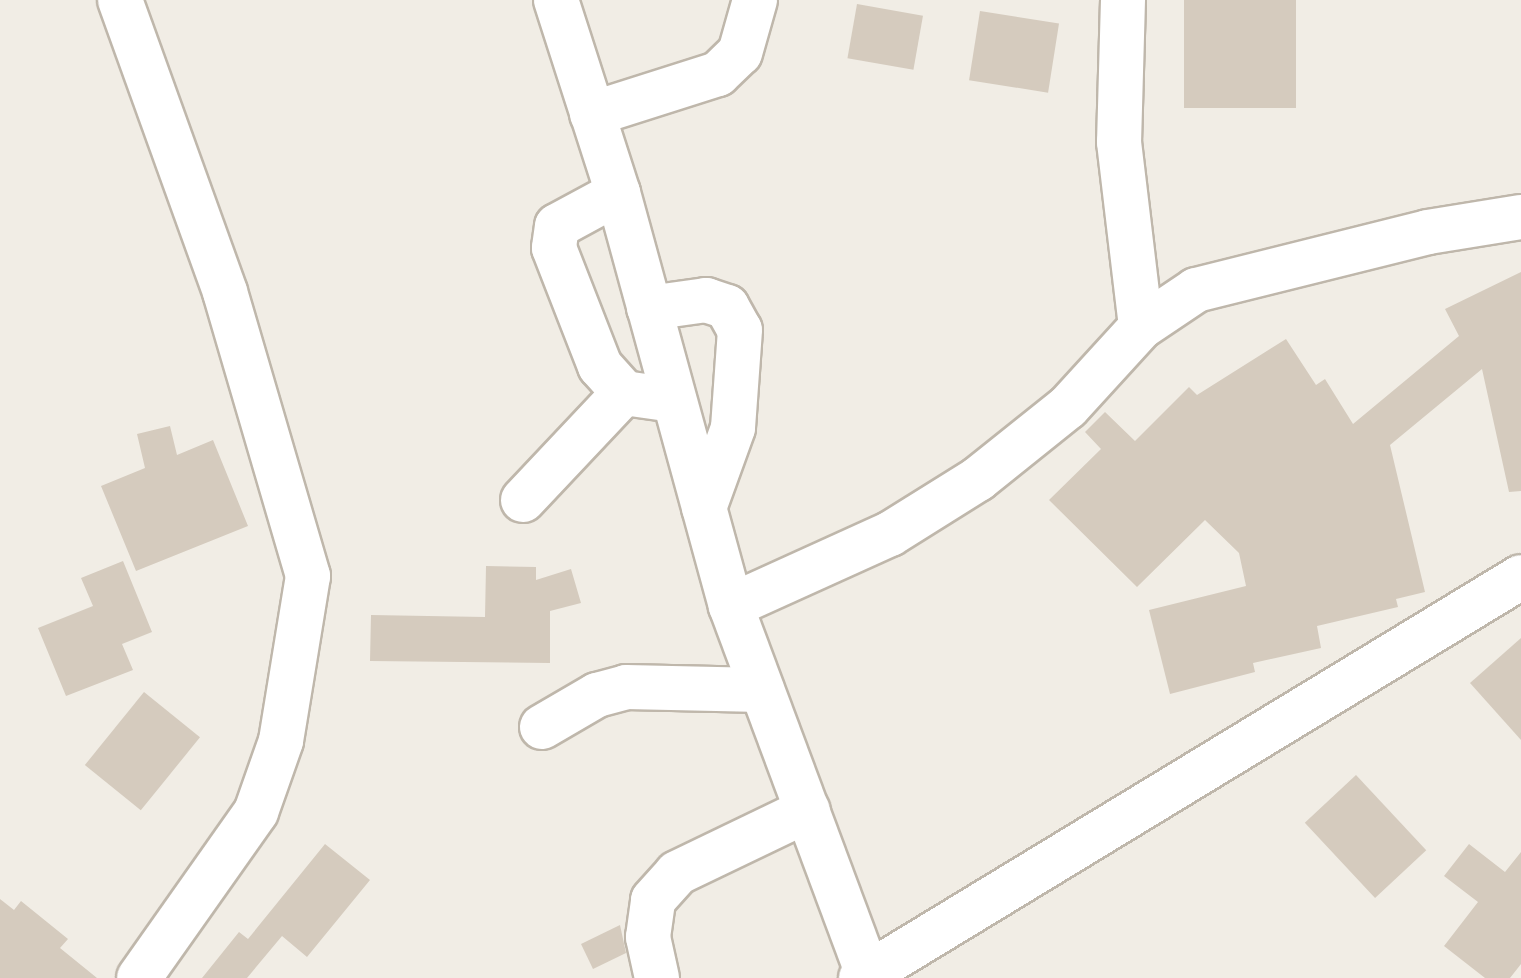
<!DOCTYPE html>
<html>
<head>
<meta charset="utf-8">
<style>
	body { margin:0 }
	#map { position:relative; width:1521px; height:978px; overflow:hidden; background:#f1ede5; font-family:"PT Sans",sans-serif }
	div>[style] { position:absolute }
	.building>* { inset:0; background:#d5cbbe; transform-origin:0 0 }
	.roads { filter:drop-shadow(2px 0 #bfb7ab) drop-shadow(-2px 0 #bfb7ab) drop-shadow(0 2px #bfb7ab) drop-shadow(0 -2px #bfb7ab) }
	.minor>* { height:44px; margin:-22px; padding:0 22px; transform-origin:22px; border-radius:22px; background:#fff }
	span { translate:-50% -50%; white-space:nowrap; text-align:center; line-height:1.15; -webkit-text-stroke:6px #fff; paint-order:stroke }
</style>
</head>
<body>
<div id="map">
	<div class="building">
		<div style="left:1184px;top:0;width:112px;height:108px"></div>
		<div style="left:857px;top:4px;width:67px;height:55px;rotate:10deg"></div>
		<div style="left:980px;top:11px;width:80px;height:70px;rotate:9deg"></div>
		<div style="clip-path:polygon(1521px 272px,1521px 491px,1509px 492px,1482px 369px,1390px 445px,1425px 592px,1396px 599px,1398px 607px,1317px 626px,1321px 648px,1253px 663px,1255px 672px,1170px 694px,1149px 610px,1246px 586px,1239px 553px,1205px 520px,1137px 587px,1049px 500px,1101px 449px,1085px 432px,1105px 412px,1135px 441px,1189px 387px,1197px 395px,1286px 339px,1316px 385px,1325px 379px,1353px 424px,1459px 336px,1445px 309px)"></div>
		<div style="clip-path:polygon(170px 426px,177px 455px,213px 440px,248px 526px,136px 571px,101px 486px,145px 468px,137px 434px)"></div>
		<div style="clip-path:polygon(123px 561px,152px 632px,122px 644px,133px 670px,66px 696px,38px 628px,93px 606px,81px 578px)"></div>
		<div style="clip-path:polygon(486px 566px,536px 567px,536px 580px,571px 569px,581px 603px,550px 611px,550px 663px,370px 661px,371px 615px,485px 617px)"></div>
		<div style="clip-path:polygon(1521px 638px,1521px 740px,1470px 683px)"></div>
		<div style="left:144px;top:692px;width:72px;height:94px;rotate:39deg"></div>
		<div style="left:1356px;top:775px;width:103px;height:70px;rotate:47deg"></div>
		<div style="clip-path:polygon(325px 844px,370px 880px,307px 957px,282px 936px,247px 978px,202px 978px,239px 932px,248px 939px)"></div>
		<div style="clip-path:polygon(1469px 844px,1505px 872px,1521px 852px,1521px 964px,1510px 978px,1485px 978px,1444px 946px,1478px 902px,1444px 876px)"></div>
		<div style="clip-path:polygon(0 899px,14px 910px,21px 901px,68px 939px,60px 948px,97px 978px,0 978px)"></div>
		<div style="clip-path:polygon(620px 925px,626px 953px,593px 969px,581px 944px)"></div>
	</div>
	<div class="roads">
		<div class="minor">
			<div style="left:120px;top:0;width:310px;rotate:70.2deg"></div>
			<div style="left:225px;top:292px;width:296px;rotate:73.7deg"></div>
			<div style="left:308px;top:576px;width:167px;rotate:99.3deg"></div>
			<div style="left:281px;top:741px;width:75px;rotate:109.4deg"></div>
			<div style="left:256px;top:812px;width:203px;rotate:125.2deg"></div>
			<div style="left:556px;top:0;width:203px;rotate:72.2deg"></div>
			<div style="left:618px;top:193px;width:428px;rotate:74.7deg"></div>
			<div style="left:731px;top:606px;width:397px;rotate:69.6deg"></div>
			<div style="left:1123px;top:0;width:142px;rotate:91.6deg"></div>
			<div style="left:1119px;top:142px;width:186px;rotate:83.2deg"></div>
			<div style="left:592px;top:114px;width:132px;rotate:-17.6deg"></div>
			<div style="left:718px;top:74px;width:30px;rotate:-44deg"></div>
			<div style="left:740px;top:53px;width:55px;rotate:-74.2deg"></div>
			<div style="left:618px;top:193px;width:69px;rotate:151.6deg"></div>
			<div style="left:557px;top:226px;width:22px;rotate:98deg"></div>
			<div style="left:554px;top:248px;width:127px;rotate:68.7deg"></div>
			<div style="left:600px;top:366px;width:36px;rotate:48deg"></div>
			<div style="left:624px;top:393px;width:50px;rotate:8deg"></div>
			<div style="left:649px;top:308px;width:58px;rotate:-8deg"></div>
			<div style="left:706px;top:300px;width:22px;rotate:18deg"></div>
			<div style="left:727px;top:307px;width:26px;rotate:61deg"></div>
			<div style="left:740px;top:330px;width:98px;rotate:94.1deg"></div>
			<div style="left:733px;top:428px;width:85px;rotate:109.9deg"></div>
			<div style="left:523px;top:500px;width:147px;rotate:-46.7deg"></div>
			<div style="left:731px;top:606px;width:175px;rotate:-24.4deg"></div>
			<div style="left:890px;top:534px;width:104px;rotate:-32deg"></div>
			<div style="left:978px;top:479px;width:115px;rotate:-38.7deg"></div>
			<div style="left:1068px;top:407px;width:108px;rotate:-47.6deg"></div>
			<div style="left:1141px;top:327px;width:66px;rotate:-33.9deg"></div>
			<div style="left:1196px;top:290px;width:239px;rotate:-14deg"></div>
			<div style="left:1428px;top:232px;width:94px;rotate:-9.2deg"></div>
			<div style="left:542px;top:727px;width:64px;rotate:-30.2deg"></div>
			<div style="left:597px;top:695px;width:30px;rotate:-15deg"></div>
			<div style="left:626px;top:687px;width:136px;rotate:1.3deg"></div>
			<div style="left:657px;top:978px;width:42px;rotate:-102.4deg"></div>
			<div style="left:648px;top:937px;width:37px;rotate:-82deg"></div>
			<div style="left:653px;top:900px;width:36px;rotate:-48deg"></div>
			<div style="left:677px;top:873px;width:145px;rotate:-25.7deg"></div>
			<div style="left:861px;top:978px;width:772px;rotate:-31.28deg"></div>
		</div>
	</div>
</div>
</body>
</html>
